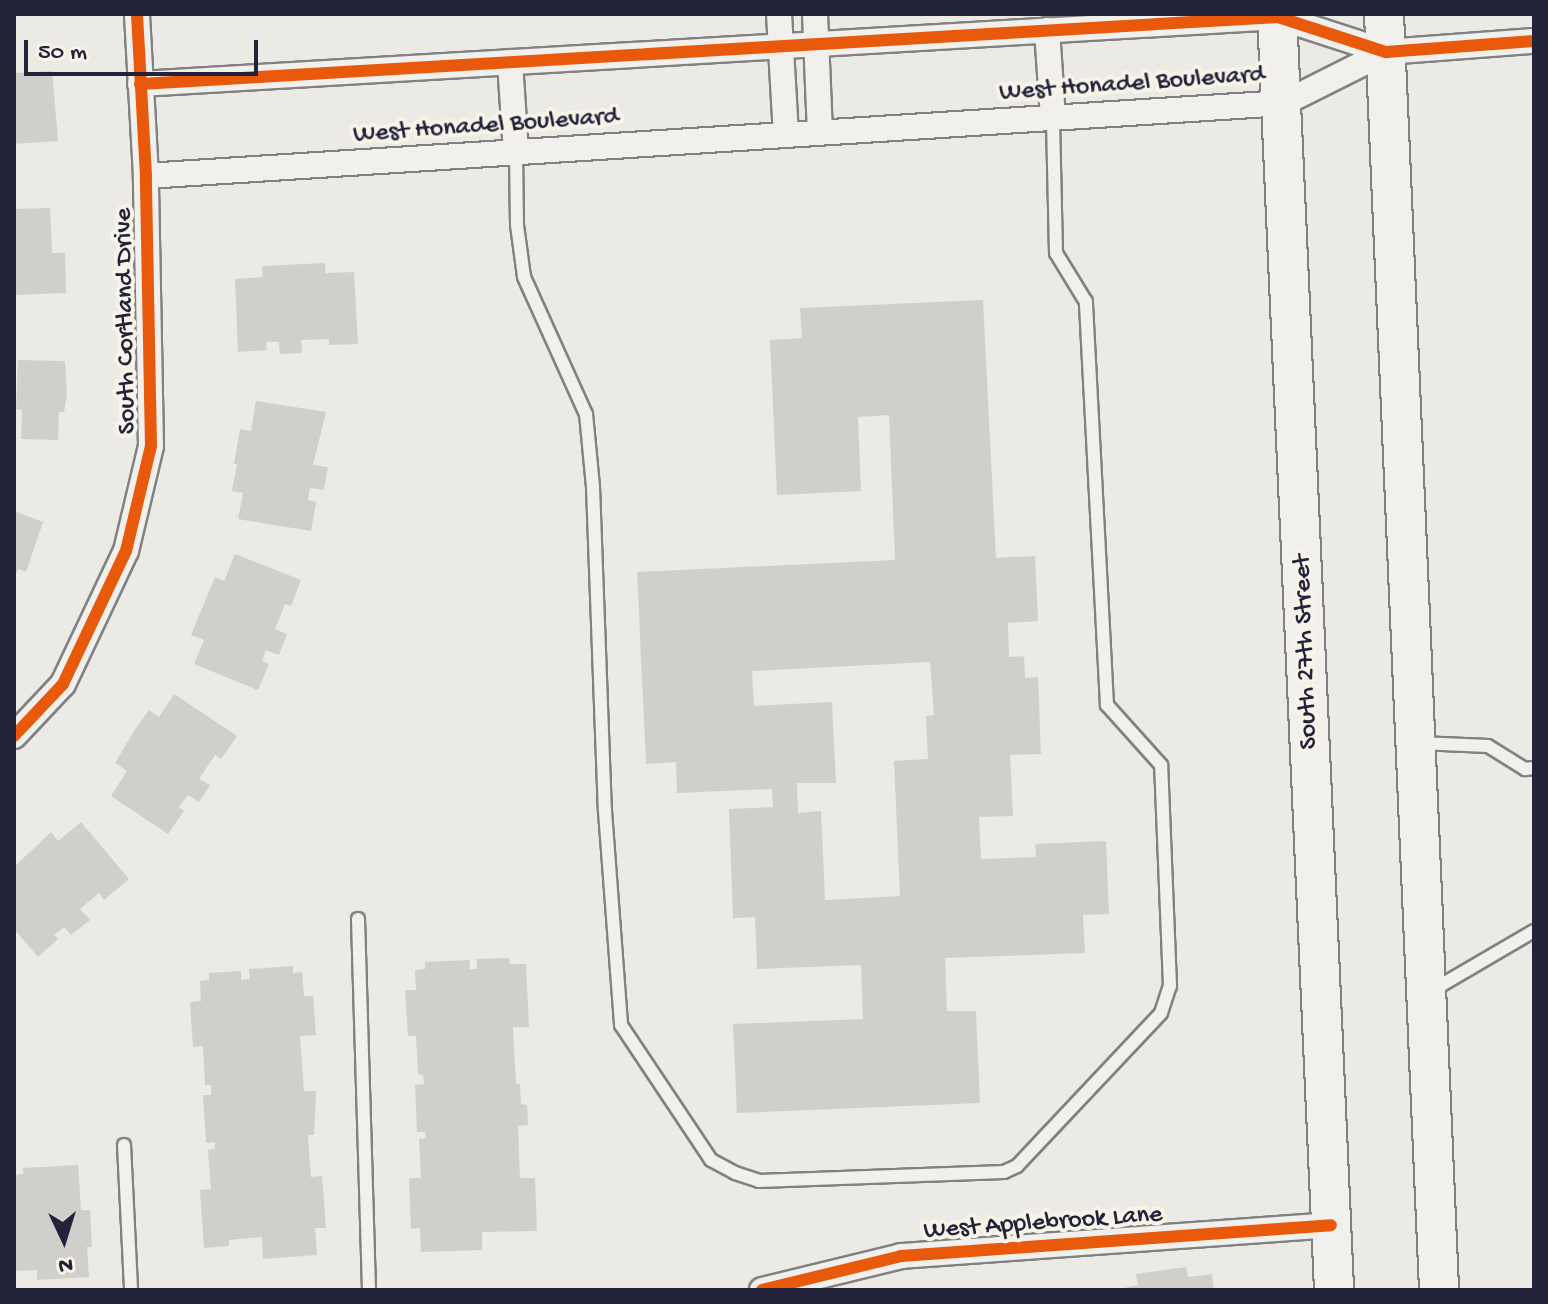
<!DOCTYPE html>
<html>
<head>
<meta charset="utf-8">
<style>
	body { margin:0 }
	#map { position:relative; width:1548px; height:1304px; overflow:hidden; background:#ebeae4; font-family:"Gochi Hand",sans-serif }
	div>[style] { position:absolute }
	.building>* { inset:0; background:#d0cfcc }
	.roads { filter:drop-shadow(2px 0 #818083) drop-shadow(-2px 0 #818083) drop-shadow(0 2px #818083) drop-shadow(0 -2px #818083) }
	.lane>* { height:12px; margin:-6px; padding:0 6px; transform-origin:6px; border-radius:6px; background:#f1f0ec }
	.street>* { height:24px; margin:-12px; padding:0 12px; transform-origin:12px; border-radius:12px; background:#f1f0ec }
	.primary>* { height:38px; margin:-19px; padding:0 19px; transform-origin:19px; border-radius:19px; background:#f1f0ec }
	.cycleway>* { height:12px; margin:-6px; padding:0 6px; transform-origin:6px; border-radius:6px; background:#e8590c }
	span { translate:-50% -50%; white-space:nowrap; text-align:center; line-height:1.15; -webkit-text-stroke:8px #f7f3e8; paint-order:stroke }
	.street-label { font-size:26px; color:#22223b }
	.frame { position:absolute; inset:0; border:16px solid #22223b; pointer-events:none }
	.north { position:absolute; left:24px; top:1200px; width:80px; height:80px; -webkit-text-stroke:6px #f7f3e8; paint-order:stroke; rotate:176deg; font-size:22px; font-weight:700; line-height:32px; text-align:center; color:#22223b }
	.north::after { content:''; display:block; margin:auto; width:28px; height:36px; background:#22223b; clip-path:polygon(50% 0,100% 100%,50% 72%,0 100%) }
	.scale { position:absolute; left:24px; top:40px; width:234px; height:36px; box-sizing:border-box; border:4px solid #22223b; border-top:0; padding-left:10px; font-size:24px; line-height:28px; white-space:nowrap; color:#22223b; -webkit-text-stroke:6px #f7f3e8; paint-order:stroke }
</style>
</head>
<body>
<div id="map">
	<div class="building">
		<div style="clip-path:polygon(52px 71px,58px 141px,14px 144px,14px 73px)"></div>
		<div style="clip-path:polygon(50px 208px,52px 253px,65px 253px,66px 293px,14px 295px,14px 209px)"></div>
		<div style="clip-path:polygon(325px 263px,326px 273px,354px 272px,358px 344px,329px 345px,329px 339px,301px 340px,302px 353px,280px 354px,279px 342px,266px 342px,267px 350px,238px 352px,235px 279px,263px 277px,262px 266px)"></div>
		<div style="clip-path:polygon(evenodd,983px 300px,996px 558px,1035px 556px,1038px 621px,1008px 623px,1009px 657px,1024px 656px,1025px 678px,1038px 677px,1041px 754px,1010px 755px,1013px 816px,979px 817px,981px 859px,1036px 857px,1035px 844px,1106px 841px,1109px 914px,1083px 915px,1085px 953px,945px 958px,947px 1011px,976px 1011px,980px 1103px,737px 1113px,733px 1024px,863px 1019px,861px 965px,757px 969px,755px 917px,733px 918px,729px 809px,773px 807px,772px 789px,677px 793px,676px 762px,646px 764px,637px 572px,895px 560px,889px 415px,858px 417px,861px 491px,777px 495px,770px 340px,802px 338px,800px 308px,983px 300px,930px 662px,934px 715px,926px 716px,928px 759px,894px 761px,900px 896px,825px 900px,821px 811px,798px 813px,797px 783px,836px 783px,832px 702px,754px 706px,752px 671px,930px 662px)"></div>
		<div style="clip-path:polygon(18px 360px,65px 361px,67px 395px,64px 412px,59px 412px,58px 440px,21px 439px,22px 410px,16px 409px)"></div>
		<div style="clip-path:polygon(256px 401px,326px 412px,313px 465px,328px 467px,324px 490px,310px 488px,308px 500px,316px 502px,311px 531px,238px 519px,243px 493px,232px 491px,237px 464px,234px 464px,240px 429px,251px 431px)"></div>
		<div style="clip-path:polygon(14px 511px,43px 522px,26px 572px,18px 569px,14px 578px)"></div>
		<div style="clip-path:polygon(235px 554px,301px 580px,291px 606px,285px 604px,275px 629px,287px 634px,279px 655px,266px 650px,262px 661px,269px 664px,258px 690px,194px 664px,204px 640px,191px 635px,215px 577px,224px 581px)"></div>
		<div style="clip-path:polygon(174px 694px,237px 736px,221px 759px,215px 755px,199px 779px,210px 785px,199px 802px,188px 795px,179px 807px,184px 811px,168px 834px,111px 796px,127px 771px,115px 763px,134px 731px,149px 710px,159px 717px)"></div>
		<div style="clip-path:polygon(81px 822px,129px 879px,104px 900px,99px 893px,80px 909px,90px 920px,71px 935px,64px 927px,54px 935px,58px 939px,38px 957px,14px 929px,14px 867px,51px 832px,58px 841px)"></div>
		<div style="clip-path:polygon(509px 958px,510px 964px,526px 964px,529px 1027px,513px 1027px,516px 1084px,520px 1084px,521px 1104px,527px 1105px,528px 1125px,518px 1126px,520px 1178px,535px 1178px,537px 1231px,482px 1232px,482px 1250px,421px 1252px,420px 1228px,411px 1229px,409px 1178px,421px 1178px,419px 1139px,426px 1138px,425px 1132px,417px 1132px,415px 1085px,424px 1084px,423px 1075px,418px 1074px,416px 1036px,408px 1036px,405px 990px,416px 990px,415px 970px,425px 969px,425px 962px,470px 960px,470px 969px,477px 969px,477px 959px)"></div>
		<div style="clip-path:polygon(293px 966px,293px 973px,302px 972px,304px 996px,313px 996px,316px 1035px,300px 1036px,304px 1091px,316px 1091px,314px 1135px,308px 1135px,311px 1177px,322px 1176px,326px 1228px,315px 1228px,317px 1255px,263px 1259px,262px 1237px,229px 1240px,229px 1246px,204px 1248px,200px 1190px,211px 1189px,208px 1150px,215px 1149px,215px 1142px,206px 1143px,203px 1095px,211px 1095px,211px 1085px,205px 1085px,203px 1046px,193px 1047px,190px 1002px,201px 1001px,200px 981px,209px 980px,209px 973px,241px 971px,241px 980px,250px 979px,249px 969px)"></div>
		<div style="clip-path:polygon(78px 1165px,81px 1210px,90px 1210px,92px 1247px,87px 1247px,89px 1277px,37px 1280px,37px 1270px,15px 1271px,14px 1175px,23px 1174px,23px 1168px)"></div>
		<div style="clip-path:polygon(1186px 1267px,1188px 1277px,1212px 1274px,1214px 1290px,1115px 1290px,1138px 1285px,1136px 1274px)"></div>
	</div>
	<div class="roads">
		<div class="lane">
			<div style="left:516px;top:153px;width:72px;rotate:89.2deg"></div>
			<div style="left:517px;top:225px;width:52px;rotate:82.3deg"></div>
			<div style="left:524px;top:277px;width:150px;rotate:65.7deg"></div>
			<div style="left:586px;top:414px;width:73px;rotate:84.5deg"></div>
			<div style="left:593px;top:487px;width:324px;rotate:87.9deg"></div>
			<div style="left:605px;top:811px;width:215px;rotate:85.7deg"></div>
			<div style="left:621px;top:1025px;width:162px;rotate:56.3deg"></div>
			<div style="left:711px;top:1160px;width:27px;rotate:28deg"></div>
			<div style="left:735px;top:1173px;width:25px;rotate:18deg"></div>
			<div style="left:759px;top:1181px;width:245px;rotate:-2.1deg"></div>
			<div style="left:1004px;top:1172px;width:14px;rotate:-25deg"></div>
			<div style="left:1017px;top:1166px;width:210px;rotate:-46.7deg"></div>
			<div style="left:1161px;top:1013px;width:28px;rotate:-72deg"></div>
			<div style="left:1170px;top:986px;width:221px;rotate:-92.3deg"></div>
			<div style="left:1161px;top:765px;width:81px;rotate:-132deg"></div>
			<div style="left:1107px;top:705px;width:404px;rotate:-93deg"></div>
			<div style="left:1086px;top:302px;width:57px;rotate:-121.5deg"></div>
			<div style="left:1056px;top:253px;width:135px;rotate:-91.3deg"></div>
			<div style="left:1419px;top:743px;width:69px;rotate:2.5deg"></div>
			<div style="left:1488px;top:746px;width:44px;rotate:31.9deg"></div>
			<div style="left:1525px;top:769px;width:9px;rotate:-6deg"></div>
			<div style="left:358px;top:919px;width:371px;rotate:88.3deg"></div>
			<div style="left:1433px;top:990px;width:117px;rotate:-30.3deg"></div>
			<div style="left:124px;top:1145px;width:145px;rotate:87.2deg"></div>
		</div>
		<div class="street">
			<div style="left:779px;top:14px;width:121px;rotate:86.7deg"></div>
			<div style="left:815px;top:14px;width:119px;rotate:87.6deg"></div>
			<div style="left:1047px;top:30px;width:88px;rotate:86.1deg"></div>
			<div style="left:510px;top:62px;width:91px;rotate:86.2deg"></div>
			<div style="left:140px;top:84px;width:1140px;rotate:-3.37deg"></div>
			<div style="left:1278px;top:17px;width:114px;rotate:18deg"></div>
			<div style="left:1386px;top:52px;width:148px;rotate:-4.3deg"></div>
			<div style="left:146px;top:176px;width:1140px;rotate:-3.67deg"></div>
			<div style="left:1284px;top:103px;width:114px;rotate:-26.6deg"></div>
			<div style="left:14px;top:736px;width:71px;rotate:-46.7deg"></div>
			<div style="left:63px;top:684px;width:147px;rotate:-64.7deg"></div>
			<div style="left:126px;top:551px;width:108px;rotate:-76.6deg"></div>
			<div style="left:151px;top:446px;width:270px;rotate:-91.1deg"></div>
			<div style="left:146px;top:176px;width:162px;rotate:-93.2deg"></div>
			<div style="left:762px;top:1290px;width:143px;rotate:-13.7deg"></div>
			<div style="left:901px;top:1256px;width:431px;rotate:-4.1deg"></div>
		</div>
		<div class="primary">
			<div style="left:1277px;top:14px;width:1277px;rotate:87.44deg"></div>
			<div style="left:1384px;top:14px;width:1277px;rotate:87.53deg"></div>
		</div>
	</div>
	<div class="cycleway">
		<div style="left:140px;top:84px;width:1140px;rotate:-3.37deg"></div>
		<div style="left:1278px;top:17px;width:114px;rotate:18deg"></div>
		<div style="left:1386px;top:52px;width:148px;rotate:-4.3deg"></div>
		<div style="left:14px;top:736px;width:71px;rotate:-46.7deg"></div>
		<div style="left:63px;top:684px;width:147px;rotate:-64.7deg"></div>
		<div style="left:126px;top:551px;width:108px;rotate:-76.6deg"></div>
		<div style="left:151px;top:446px;width:270px;rotate:-91.1deg"></div>
		<div style="left:146px;top:176px;width:162px;rotate:-93.2deg"></div>
		<div style="left:762px;top:1290px;width:143px;rotate:-13.7deg"></div>
		<div style="left:901px;top:1256px;width:431px;rotate:-4.1deg"></div>
	</div>
	<div class="street-label">
		<span style="left:1132px;top:85px;rotate:-4deg">West Honadel Boulevard</span>
		<span style="left:486px;top:127px;rotate:-4deg">West Honadel Boulevard</span>
		<span style="left:127px;top:321px;rotate:-91deg">South Cortland Drive</span>
		<span style="left:1307px;top:652px;rotate:-92deg">South 27th Street</span>
		<span style="left:1043px;top:1224px;rotate:-4deg">West Applebrook Lane</span>
	</div>
	<div class="frame"></div>
	<div class="north">N</div>
	<div class="scale">50 m</div>
</div>
</body>
</html>
